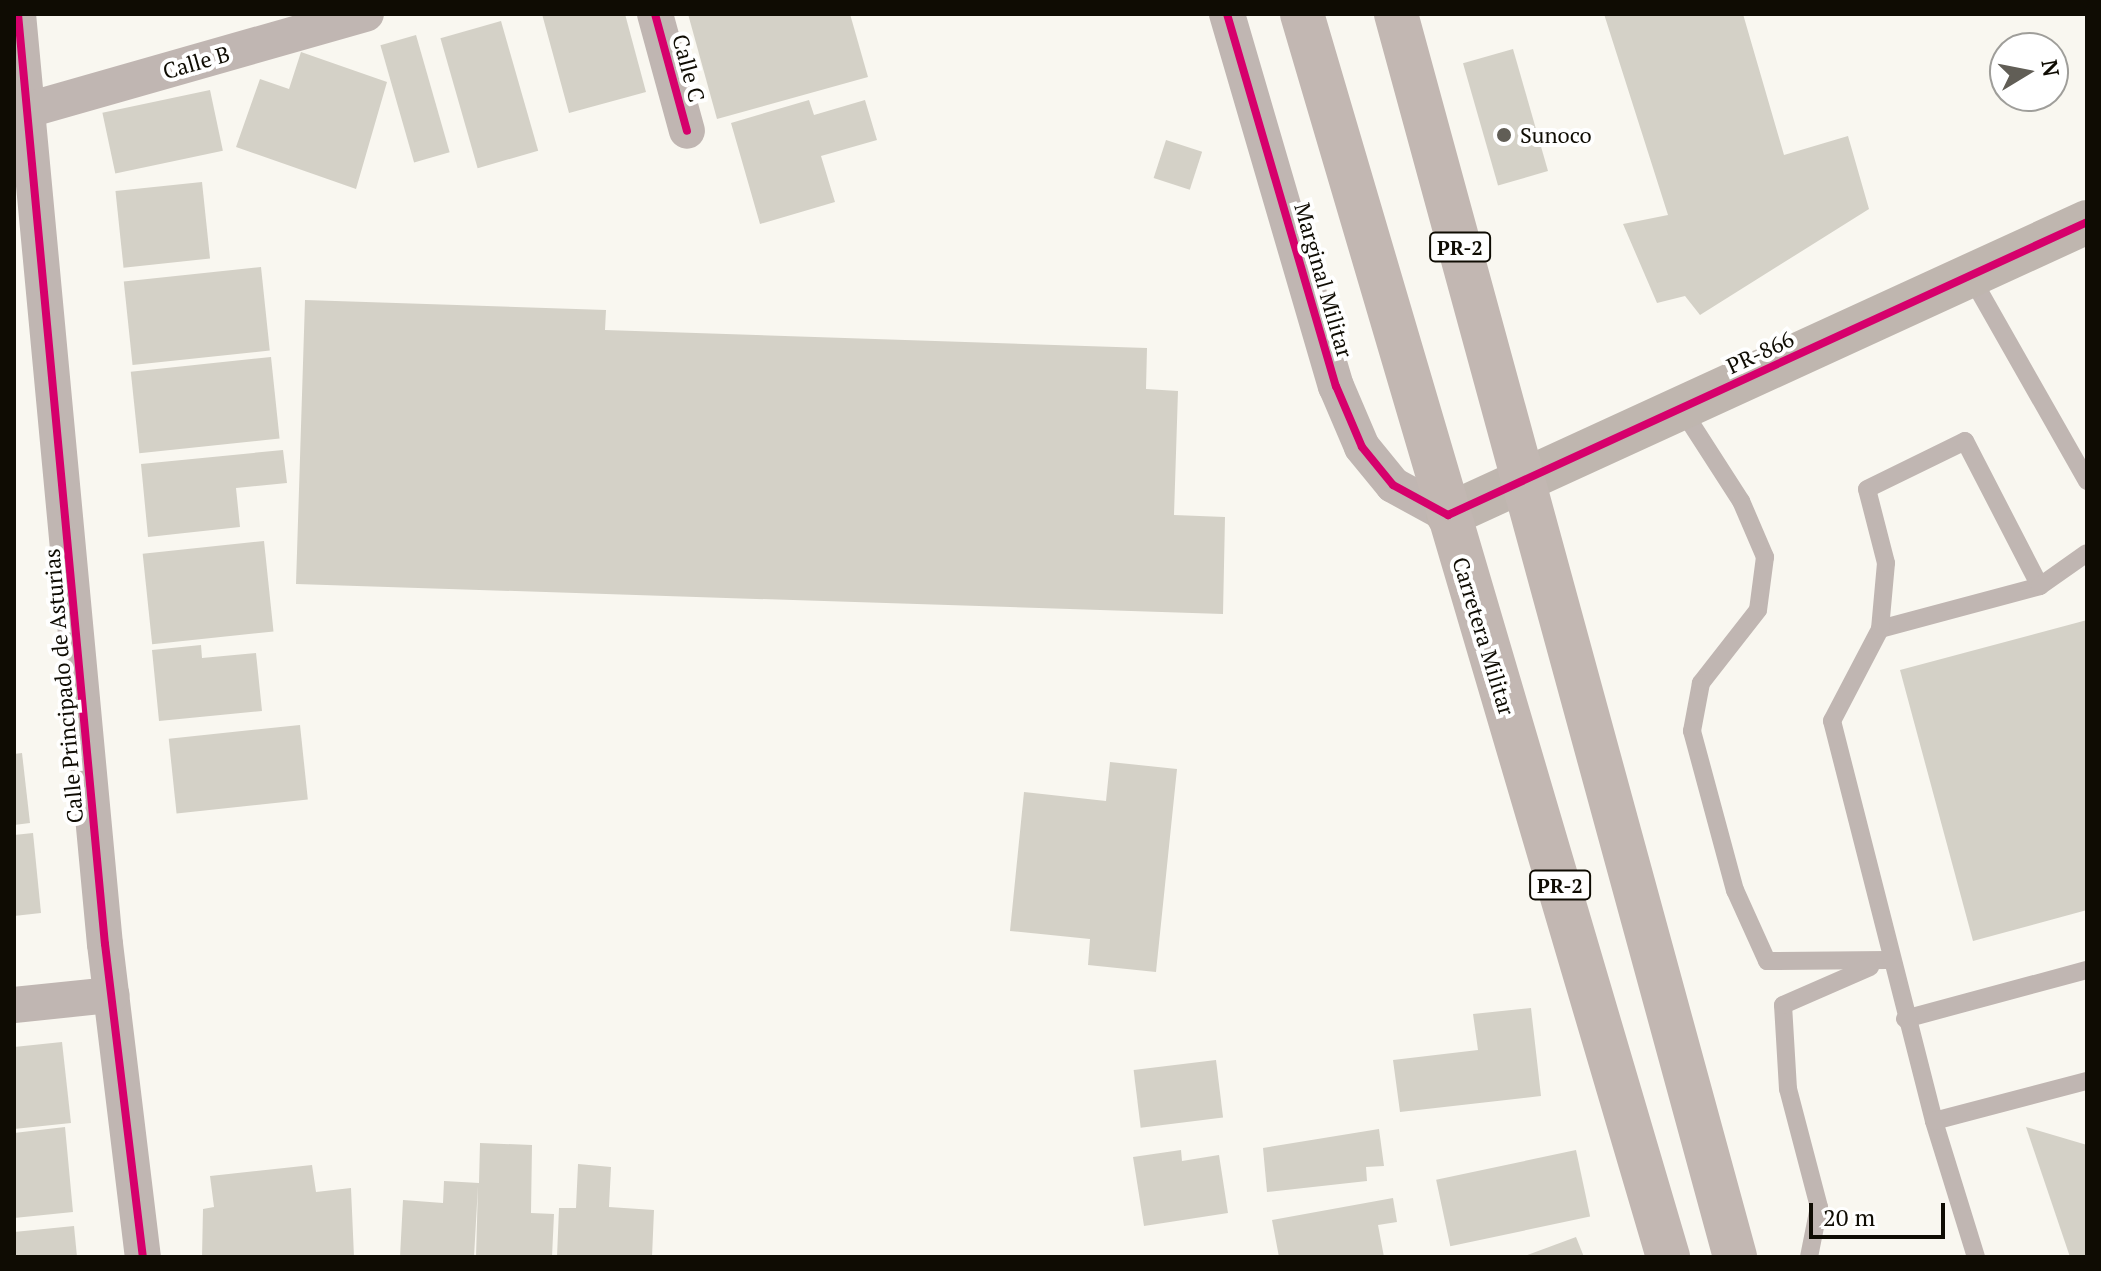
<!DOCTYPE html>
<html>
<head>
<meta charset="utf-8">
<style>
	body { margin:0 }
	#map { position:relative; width:2101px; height:1271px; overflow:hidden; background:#f9f7f0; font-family:"PT Serif",serif }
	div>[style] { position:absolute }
	.building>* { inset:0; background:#d4d1c7; transform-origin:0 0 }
	.lane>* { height:18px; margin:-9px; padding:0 9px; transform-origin:9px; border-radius:9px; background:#c0b6b2 }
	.street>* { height:36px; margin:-18px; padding:0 18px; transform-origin:18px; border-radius:18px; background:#c0b6b2 }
	.secondary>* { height:44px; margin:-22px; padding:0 22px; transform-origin:22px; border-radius:22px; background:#bfb6af }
	.primary>* { height:44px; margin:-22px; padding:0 22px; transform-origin:22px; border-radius:22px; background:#c2b7b2 }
	.cycleway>* { height:8px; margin:-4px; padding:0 4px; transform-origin:4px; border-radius:4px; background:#d6006c }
	.dots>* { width:22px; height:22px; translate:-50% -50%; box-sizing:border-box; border:4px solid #fff; border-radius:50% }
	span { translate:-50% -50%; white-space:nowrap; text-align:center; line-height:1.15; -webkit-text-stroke:8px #fff; paint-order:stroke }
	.shield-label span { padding:2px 6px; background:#fff; border:2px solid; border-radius:6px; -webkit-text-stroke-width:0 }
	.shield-label { font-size:20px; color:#0f0c03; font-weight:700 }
	.street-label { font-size:22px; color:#0f0c03 }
	.poi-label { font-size:22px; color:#0f0c03 }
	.left { translate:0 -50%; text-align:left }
	.frame { position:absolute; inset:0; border:16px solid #0f0c03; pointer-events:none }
	.north { position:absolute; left:1989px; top:32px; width:80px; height:80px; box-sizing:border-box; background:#fff; border:2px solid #9f9e9a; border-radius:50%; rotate:80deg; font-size:22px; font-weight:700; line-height:32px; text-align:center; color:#0f0c03 }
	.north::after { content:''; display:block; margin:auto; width:28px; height:36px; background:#615e56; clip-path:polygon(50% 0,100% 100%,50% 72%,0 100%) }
	.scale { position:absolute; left:1809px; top:1203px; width:136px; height:36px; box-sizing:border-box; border:4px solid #0f0c03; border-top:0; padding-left:10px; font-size:24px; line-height:28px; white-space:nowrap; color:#0f0c03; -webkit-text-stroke:6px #fff; paint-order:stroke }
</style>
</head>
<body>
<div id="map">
	<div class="building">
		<div style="clip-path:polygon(542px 14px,625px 14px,646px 92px,569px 113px)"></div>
		<div style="clip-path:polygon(688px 14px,850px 14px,868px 77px,717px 119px)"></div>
		<div style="clip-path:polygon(1604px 14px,1743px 14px,1784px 155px,1848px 136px,1869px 209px,1700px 315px,1685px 296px,1657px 303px,1623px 224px,1668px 215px)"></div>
		<div style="left:501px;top:21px;width:135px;height:63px;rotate:74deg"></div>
		<div style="left:416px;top:35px;width:122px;height:37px;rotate:74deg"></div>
		<div style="left:1513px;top:49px;width:127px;height:52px;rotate:74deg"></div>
		<div style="clip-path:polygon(301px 52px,387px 82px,356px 189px,236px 147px,260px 79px,289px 89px)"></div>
		<div style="left:210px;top:90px;width:62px;height:110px;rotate:78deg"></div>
		<div style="clip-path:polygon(809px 100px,814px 115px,865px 100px,877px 140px,821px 156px,835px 202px,760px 224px,731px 123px)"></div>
		<div style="left:1166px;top:140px;width:38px;height:40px;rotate:18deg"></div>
		<div style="left:202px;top:182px;width:77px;height:87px;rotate:84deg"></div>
		<div style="left:261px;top:267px;width:84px;height:138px;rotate:84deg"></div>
		<div style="clip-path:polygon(305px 300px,606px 310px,605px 330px,1147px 348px,1146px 389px,1178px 391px,1174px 515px,1225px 517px,1223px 614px,296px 584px)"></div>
		<div style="left:271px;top:357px;width:82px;height:141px;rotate:84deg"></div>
		<div style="clip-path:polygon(283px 450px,287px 483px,236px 488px,240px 527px,148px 537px,141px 464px)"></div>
		<div style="left:264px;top:541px;width:91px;height:122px;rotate:84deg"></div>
		<div style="clip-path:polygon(2087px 620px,2087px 910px,1973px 941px,1900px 670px)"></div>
		<div style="clip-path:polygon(201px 645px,202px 658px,256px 653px,262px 711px,159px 721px,152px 650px)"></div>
		<div style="left:300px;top:725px;width:75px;height:132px;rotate:84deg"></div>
		<div style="clip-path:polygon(22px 753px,30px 823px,14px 825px,14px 754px)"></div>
		<div style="clip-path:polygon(1110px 762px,1177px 769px,1156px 972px,1088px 965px,1090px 939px,1010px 931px,1024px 792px,1106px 801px)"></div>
		<div style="clip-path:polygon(33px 833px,41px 913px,14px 916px,14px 835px)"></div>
		<div style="clip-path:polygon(1531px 1008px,1541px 1096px,1400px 1112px,1393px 1060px,1478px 1050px,1473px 1014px)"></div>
		<div style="clip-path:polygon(62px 1042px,71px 1123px,14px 1129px,14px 1047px)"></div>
		<div style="left:1216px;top:1060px;width:58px;height:83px;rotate:83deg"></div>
		<div style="clip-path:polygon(65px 1127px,73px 1212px,14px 1218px,14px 1133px)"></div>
		<div style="clip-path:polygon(2026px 1127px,2087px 1145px,2087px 1257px,2070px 1257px)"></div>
		<div style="clip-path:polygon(1379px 1129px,1384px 1166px,1366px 1167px,1367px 1181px,1267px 1192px,1263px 1148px)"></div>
		<div style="clip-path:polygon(480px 1143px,532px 1145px,531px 1213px,554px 1214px,552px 1257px,476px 1257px,478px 1186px,474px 1257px,400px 1257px,403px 1200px,443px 1203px,444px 1181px,479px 1183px)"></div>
		<div style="clip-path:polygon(1181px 1150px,1182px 1161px,1219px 1155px,1228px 1213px,1144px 1226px,1133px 1157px)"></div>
		<div style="left:1576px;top:1150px;width:68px;height:143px;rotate:78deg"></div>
		<div style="clip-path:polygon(578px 1164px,611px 1167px,609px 1207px,654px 1210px,652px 1257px,557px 1257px,559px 1208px,576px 1208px)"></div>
		<div style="clip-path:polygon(312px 1165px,316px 1192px,351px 1188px,354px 1257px,202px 1257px,203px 1209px,214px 1207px,210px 1176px)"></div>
		<div style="clip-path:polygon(1393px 1198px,1397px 1222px,1378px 1225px,1384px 1257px,1279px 1257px,1272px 1220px)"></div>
		<div style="clip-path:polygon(74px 1226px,77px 1257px,14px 1257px,14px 1232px)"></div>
		<div style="clip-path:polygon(1576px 1237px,1584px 1257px,1522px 1257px)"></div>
	</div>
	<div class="lane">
		<div style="left:1970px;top:275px;width:237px;rotate:60.4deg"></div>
		<div style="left:1681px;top:408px;width:111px;rotate:57.2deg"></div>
		<div style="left:1741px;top:501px;width:61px;rotate:66.8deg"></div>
		<div style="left:1765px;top:557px;width:53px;rotate:97.5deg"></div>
		<div style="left:1758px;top:610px;width:93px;rotate:128deg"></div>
		<div style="left:1701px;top:683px;width:49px;rotate:100.6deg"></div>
		<div style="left:1692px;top:731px;width:165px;rotate:74.9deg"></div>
		<div style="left:1735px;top:890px;width:78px;rotate:65.7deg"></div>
		<div style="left:1767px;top:961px;width:120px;rotate:-0.5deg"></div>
		<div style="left:1880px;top:629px;width:166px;rotate:-15deg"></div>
		<div style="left:1905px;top:1019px;width:188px;rotate:-15.1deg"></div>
		<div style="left:1934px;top:1121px;width:413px;rotate:-104.3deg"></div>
		<div style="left:1832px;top:721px;width:104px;rotate:-62.4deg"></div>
		<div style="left:1880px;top:629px;width:66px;rotate:-84.8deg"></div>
		<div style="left:1886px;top:563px;width:76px;rotate:-104.4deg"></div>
		<div style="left:1867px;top:489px;width:109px;rotate:-26.1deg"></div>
		<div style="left:1965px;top:441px;width:163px;rotate:62.7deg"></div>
		<div style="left:2040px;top:586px;width:57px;rotate:-35.1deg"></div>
		<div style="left:1809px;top:1257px;width:51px;rotate:-78.7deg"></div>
		<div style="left:1819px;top:1207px;width:122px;rotate:-104.7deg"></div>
		<div style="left:1788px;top:1089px;width:84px;rotate:-93.4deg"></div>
		<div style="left:1783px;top:1005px;width:95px;rotate:-23.6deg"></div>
		<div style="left:1976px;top:1257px;width:142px;rotate:-107.2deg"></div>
		<div style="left:1934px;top:1121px;width:158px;rotate:-14.7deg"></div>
	</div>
	<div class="street">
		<div style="left:18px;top:14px;width:934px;rotate:84.66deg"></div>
		<div style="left:105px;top:944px;width:315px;rotate:83.1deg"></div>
		<div style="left:655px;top:14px;width:121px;rotate:74.7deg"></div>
		<div style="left:1227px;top:14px;width:388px;rotate:73.7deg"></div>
		<div style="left:1336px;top:386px;width:66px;rotate:66.9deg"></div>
		<div style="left:1362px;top:447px;width:49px;rotate:50.8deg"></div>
		<div style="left:1393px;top:485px;width:63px;rotate:28.6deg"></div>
		<div style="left:14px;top:114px;width:366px;rotate:-15.9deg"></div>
		<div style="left:14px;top:1005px;width:98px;rotate:-5.9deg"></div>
	</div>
	<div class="secondary">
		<div style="left:1448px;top:515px;width:703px;rotate:-24.63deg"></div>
	</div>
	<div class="primary">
		<div style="left:1302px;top:14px;width:1296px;rotate:73.59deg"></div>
		<div style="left:1396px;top:14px;width:1288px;rotate:74.74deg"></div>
	</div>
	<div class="cycleway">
		<div style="left:18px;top:14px;width:934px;rotate:84.66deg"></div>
		<div style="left:105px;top:944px;width:315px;rotate:83.1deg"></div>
		<div style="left:655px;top:14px;width:121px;rotate:74.7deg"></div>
		<div style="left:1227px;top:14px;width:388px;rotate:73.7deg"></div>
		<div style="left:1336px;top:386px;width:66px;rotate:66.9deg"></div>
		<div style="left:1362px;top:447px;width:49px;rotate:50.8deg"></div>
		<div style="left:1393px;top:485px;width:63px;rotate:28.6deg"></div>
		<div style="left:1448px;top:515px;width:703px;rotate:-24.63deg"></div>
	</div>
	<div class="dots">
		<div style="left:1504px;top:135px;background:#615e56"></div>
	</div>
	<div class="shield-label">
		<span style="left:1460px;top:247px">PR-2</span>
		<span style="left:1560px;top:885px">PR-2</span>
	</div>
	<div class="street-label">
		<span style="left:196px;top:62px;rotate:-16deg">Calle B</span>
		<span style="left:689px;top:68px;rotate:75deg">Calle C</span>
		<span style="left:1324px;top:280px;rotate:74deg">Marginal Militar</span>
		<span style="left:1760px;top:352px;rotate:-25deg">PR-866</span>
		<span style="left:1484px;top:636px;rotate:73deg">Carretera Militar</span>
		<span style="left:63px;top:686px;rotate:-95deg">Calle Principado de Asturias</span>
	</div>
	<div class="poi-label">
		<span class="left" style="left:1520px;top:135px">Sunoco</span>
	</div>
	<div class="frame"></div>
	<div class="north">N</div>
	<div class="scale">20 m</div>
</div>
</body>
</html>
